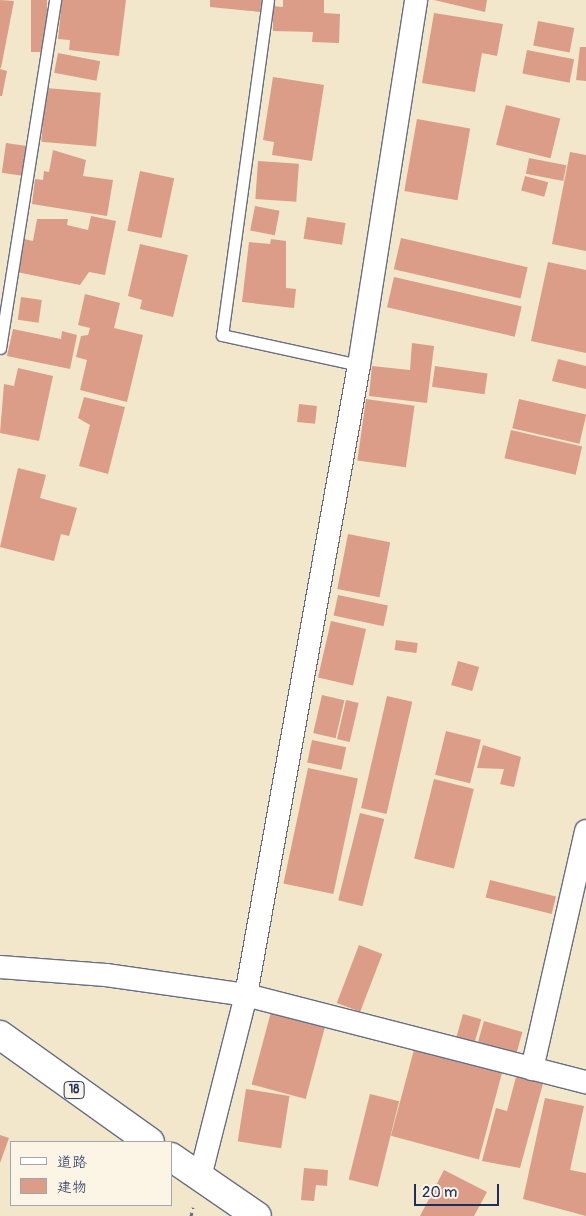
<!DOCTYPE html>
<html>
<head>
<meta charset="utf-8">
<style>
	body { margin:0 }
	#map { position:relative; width:586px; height:1216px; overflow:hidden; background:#f2e7cb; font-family:Pangolin,"Klee One",sans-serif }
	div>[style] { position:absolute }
	.building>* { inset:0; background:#db9d88; transform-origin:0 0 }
	.path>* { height:3px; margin-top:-1.5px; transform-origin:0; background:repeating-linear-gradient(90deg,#666f84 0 4px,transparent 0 8px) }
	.roads { filter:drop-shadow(1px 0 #666f84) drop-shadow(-1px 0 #666f84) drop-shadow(0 1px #666f84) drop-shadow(0 -1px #666f84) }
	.service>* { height:11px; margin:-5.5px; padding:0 5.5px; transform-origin:5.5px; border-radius:5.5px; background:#fff }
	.minor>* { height:22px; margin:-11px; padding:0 11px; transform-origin:11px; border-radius:11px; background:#fff }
	.trunk>* { height:28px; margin:-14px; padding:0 14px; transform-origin:14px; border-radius:14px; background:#fff }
	span { translate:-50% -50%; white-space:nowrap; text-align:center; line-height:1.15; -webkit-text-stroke:5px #fcf5e5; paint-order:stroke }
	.shield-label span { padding:1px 4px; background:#fcf5e5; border:1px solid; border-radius:4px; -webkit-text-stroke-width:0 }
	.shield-label { font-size:12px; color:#1b2f5e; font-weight:700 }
	.legend { position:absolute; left:10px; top:1141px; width:162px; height:65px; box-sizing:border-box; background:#fcf5e5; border:1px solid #a2a6af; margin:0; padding:6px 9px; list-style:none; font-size:15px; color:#1b2f5e }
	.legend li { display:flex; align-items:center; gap:10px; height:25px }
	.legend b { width:25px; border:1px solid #a2a6af }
	.scale { position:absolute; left:414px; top:1184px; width:85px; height:22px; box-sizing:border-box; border:2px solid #1b2f5e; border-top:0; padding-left:6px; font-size:15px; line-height:18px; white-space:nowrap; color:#1b2f5e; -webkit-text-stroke:4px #fcf5e5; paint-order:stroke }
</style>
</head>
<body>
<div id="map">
	<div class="building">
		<div style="clip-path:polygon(0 0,14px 1px,1px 68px,0 68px)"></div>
		<div style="left:31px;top:0;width:16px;height:52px"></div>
		<div style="clip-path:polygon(62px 0,126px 0,119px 56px,69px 50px,70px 40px,58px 39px)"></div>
		<div style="clip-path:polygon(210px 0,262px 0,260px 12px,210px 7px)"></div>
		<div style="clip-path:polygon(283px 0,324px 0,324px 13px,340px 14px,339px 43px,312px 42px,313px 32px,273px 31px,273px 6px,283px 7px)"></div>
		<div style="clip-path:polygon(434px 0,487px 0,485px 12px)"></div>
		<div style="clip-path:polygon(434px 13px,503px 24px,497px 56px,482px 53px,475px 92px,422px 83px)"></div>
		<div style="left:538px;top:21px;width:37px;height:25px;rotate:11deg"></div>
		<div style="clip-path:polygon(580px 47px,586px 47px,586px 81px,576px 80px)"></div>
		<div style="left:527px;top:50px;width:48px;height:24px;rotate:11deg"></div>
		<div style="left:58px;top:53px;width:43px;height:20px;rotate:11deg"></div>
		<div style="clip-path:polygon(0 69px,7px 71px,2px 96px,0 96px)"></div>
		<div style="clip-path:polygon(273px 77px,324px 85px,312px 161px,272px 155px,274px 142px,263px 140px)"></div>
		<div style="left:46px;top:88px;width:55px;height:54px;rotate:5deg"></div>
		<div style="left:506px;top:105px;width:56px;height:41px;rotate:14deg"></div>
		<div style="left:417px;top:119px;width:54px;height:73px;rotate:10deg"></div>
		<div style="left:6px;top:143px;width:21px;height:30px;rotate:8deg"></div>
		<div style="clip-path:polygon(53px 150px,86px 160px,83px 176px,113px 180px,107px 216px,32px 204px,35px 179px,43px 180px,44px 171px,49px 172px)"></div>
		<div style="clip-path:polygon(570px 152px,586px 155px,586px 251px,552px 244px)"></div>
		<div style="left:529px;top:158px;width:38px;height:16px;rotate:11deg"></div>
		<div style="left:258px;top:161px;width:41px;height:38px;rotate:4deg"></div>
		<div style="left:140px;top:171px;width:35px;height:61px;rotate:12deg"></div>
		<div style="left:525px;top:176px;width:24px;height:15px;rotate:15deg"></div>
		<div style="left:255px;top:206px;width:25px;height:25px;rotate:11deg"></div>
		<div style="clip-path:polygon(91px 216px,116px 221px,105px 275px,89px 272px,80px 285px,17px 272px,24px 239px,33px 241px,37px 219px,68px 219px,67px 225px,88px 230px)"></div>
		<div style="left:307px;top:217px;width:39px;height:22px;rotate:9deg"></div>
		<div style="left:401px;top:238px;width:130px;height:32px;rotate:13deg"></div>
		<div style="clip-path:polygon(271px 239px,286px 241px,286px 288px,296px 289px,294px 308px,242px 302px,249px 242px,270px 244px)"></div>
		<div style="clip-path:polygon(140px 244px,188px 255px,173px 317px,140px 309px,142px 300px,128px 296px)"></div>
		<div style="clip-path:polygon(548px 262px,586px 270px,586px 353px,531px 341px)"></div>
		<div style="left:394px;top:277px;width:131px;height:31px;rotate:13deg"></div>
		<div style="clip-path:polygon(85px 294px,120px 303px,114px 328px,143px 335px,127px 402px,80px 390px,87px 360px,76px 357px,81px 336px,88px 335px,90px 328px,78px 325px)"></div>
		<div style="left:21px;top:297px;width:21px;height:23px;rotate:8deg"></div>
		<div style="clip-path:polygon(13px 329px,61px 339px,62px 331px,77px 335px,70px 369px,7px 356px)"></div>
		<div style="clip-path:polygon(412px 343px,434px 346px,427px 403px,369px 396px,372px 366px,410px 370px)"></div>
		<div style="clip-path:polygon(558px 359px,586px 366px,586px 389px,552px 381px)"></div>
		<div style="left:435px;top:366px;width:53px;height:21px;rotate:8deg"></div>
		<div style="clip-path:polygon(18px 368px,53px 376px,39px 441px,0 433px,4px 384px,14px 386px)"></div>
		<div style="clip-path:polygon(84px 397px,125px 407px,108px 474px,79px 466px,90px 425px,78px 418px)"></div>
		<div style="left:366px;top:399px;width:49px;height:62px;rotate:8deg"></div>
		<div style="left:519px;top:399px;width:69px;height:30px;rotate:13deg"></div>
		<div style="left:299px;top:404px;width:18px;height:18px;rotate:6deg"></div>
		<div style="left:511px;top:430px;width:73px;height:29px;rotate:13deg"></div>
		<div style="clip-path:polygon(18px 468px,46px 475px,40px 498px,77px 508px,69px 536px,61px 534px,54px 561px,0 547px)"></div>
		<div style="left:348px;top:534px;width:43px;height:56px;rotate:11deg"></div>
		<div style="left:338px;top:595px;width:51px;height:21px;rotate:12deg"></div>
		<div style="left:331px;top:621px;width:36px;height:58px;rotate:13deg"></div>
		<div style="left:396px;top:640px;width:22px;height:10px;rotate:8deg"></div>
		<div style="left:458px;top:661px;width:22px;height:25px;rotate:16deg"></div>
		<div style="left:322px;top:695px;width:23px;height:39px;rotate:13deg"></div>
		<div style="left:387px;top:696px;width:26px;height:115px;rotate:13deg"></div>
		<div style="left:346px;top:700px;width:13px;height:40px;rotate:13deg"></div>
		<div style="left:446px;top:731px;width:36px;height:45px;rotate:14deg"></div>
		<div style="left:312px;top:740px;width:35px;height:23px;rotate:12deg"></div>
		<div style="clip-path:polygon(483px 745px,521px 757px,514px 787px,500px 784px,504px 769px,477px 768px)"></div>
		<div style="left:308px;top:768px;width:51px;height:118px;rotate:12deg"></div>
		<div style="left:434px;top:779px;width:41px;height:82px;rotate:14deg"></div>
		<div style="left:360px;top:813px;width:25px;height:90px;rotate:14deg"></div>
		<div style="left:490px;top:880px;width:68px;height:18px;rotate:14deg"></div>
		<div style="left:359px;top:945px;width:25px;height:62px;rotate:21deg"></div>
		<div style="left:271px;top:1012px;width:56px;height:75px;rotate:15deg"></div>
		<div style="left:463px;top:1014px;width:19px;height:28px;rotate:16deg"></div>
		<div style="left:484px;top:1021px;width:40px;height:28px;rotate:16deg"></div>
		<div style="left:415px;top:1046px;width:91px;height:93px;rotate:15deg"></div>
		<div style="clip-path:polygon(517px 1073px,544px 1080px,520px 1168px,482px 1161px,496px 1108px,507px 1111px)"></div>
		<div style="left:246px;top:1089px;width:44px;height:53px;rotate:9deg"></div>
		<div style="left:370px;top:1094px;width:30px;height:88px;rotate:14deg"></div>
		<div style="clip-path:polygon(545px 1098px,584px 1106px,570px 1170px,586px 1173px,586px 1216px,523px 1199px)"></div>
		<div style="clip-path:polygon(0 1135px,9px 1138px,0 1163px)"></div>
		<div style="clip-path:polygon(304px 1168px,328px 1170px,327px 1186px,316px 1185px,314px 1201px,301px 1200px)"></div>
		<div style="clip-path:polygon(444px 1170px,487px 1192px,474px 1216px,420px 1216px)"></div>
	</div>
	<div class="path">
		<div style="left:191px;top:1216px;width:9px;rotate:-77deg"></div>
	</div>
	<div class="roads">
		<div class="service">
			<div style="left:268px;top:0;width:338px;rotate:97.8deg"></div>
			<div style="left:222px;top:335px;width:140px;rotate:12.4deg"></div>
			<div style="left:0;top:348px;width:352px;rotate:-81deg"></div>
		</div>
		<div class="minor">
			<div style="left:0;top:967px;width:106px;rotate:4.3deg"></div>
			<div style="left:106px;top:975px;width:141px;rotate:8.1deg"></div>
			<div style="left:246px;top:995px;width:351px;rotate:14.4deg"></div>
			<div style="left:532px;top:1069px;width:244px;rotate:-77.2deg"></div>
			<div style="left:200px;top:1177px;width:188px;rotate:-75.8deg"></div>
			<div style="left:246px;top:995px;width:640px;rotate:-79.83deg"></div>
			<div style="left:359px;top:365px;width:369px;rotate:-81.1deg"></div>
		</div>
		<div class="trunk">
			<div style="left:0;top:1035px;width:184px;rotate:35.5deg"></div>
			<div style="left:171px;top:1157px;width:104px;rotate:34.5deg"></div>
		</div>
	</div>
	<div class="shield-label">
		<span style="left:74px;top:1090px">18</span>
	</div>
	<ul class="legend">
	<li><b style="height:6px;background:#fff"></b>道路</li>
	<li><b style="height:14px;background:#db9d88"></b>建物</li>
	</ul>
	<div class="scale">20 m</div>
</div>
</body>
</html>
